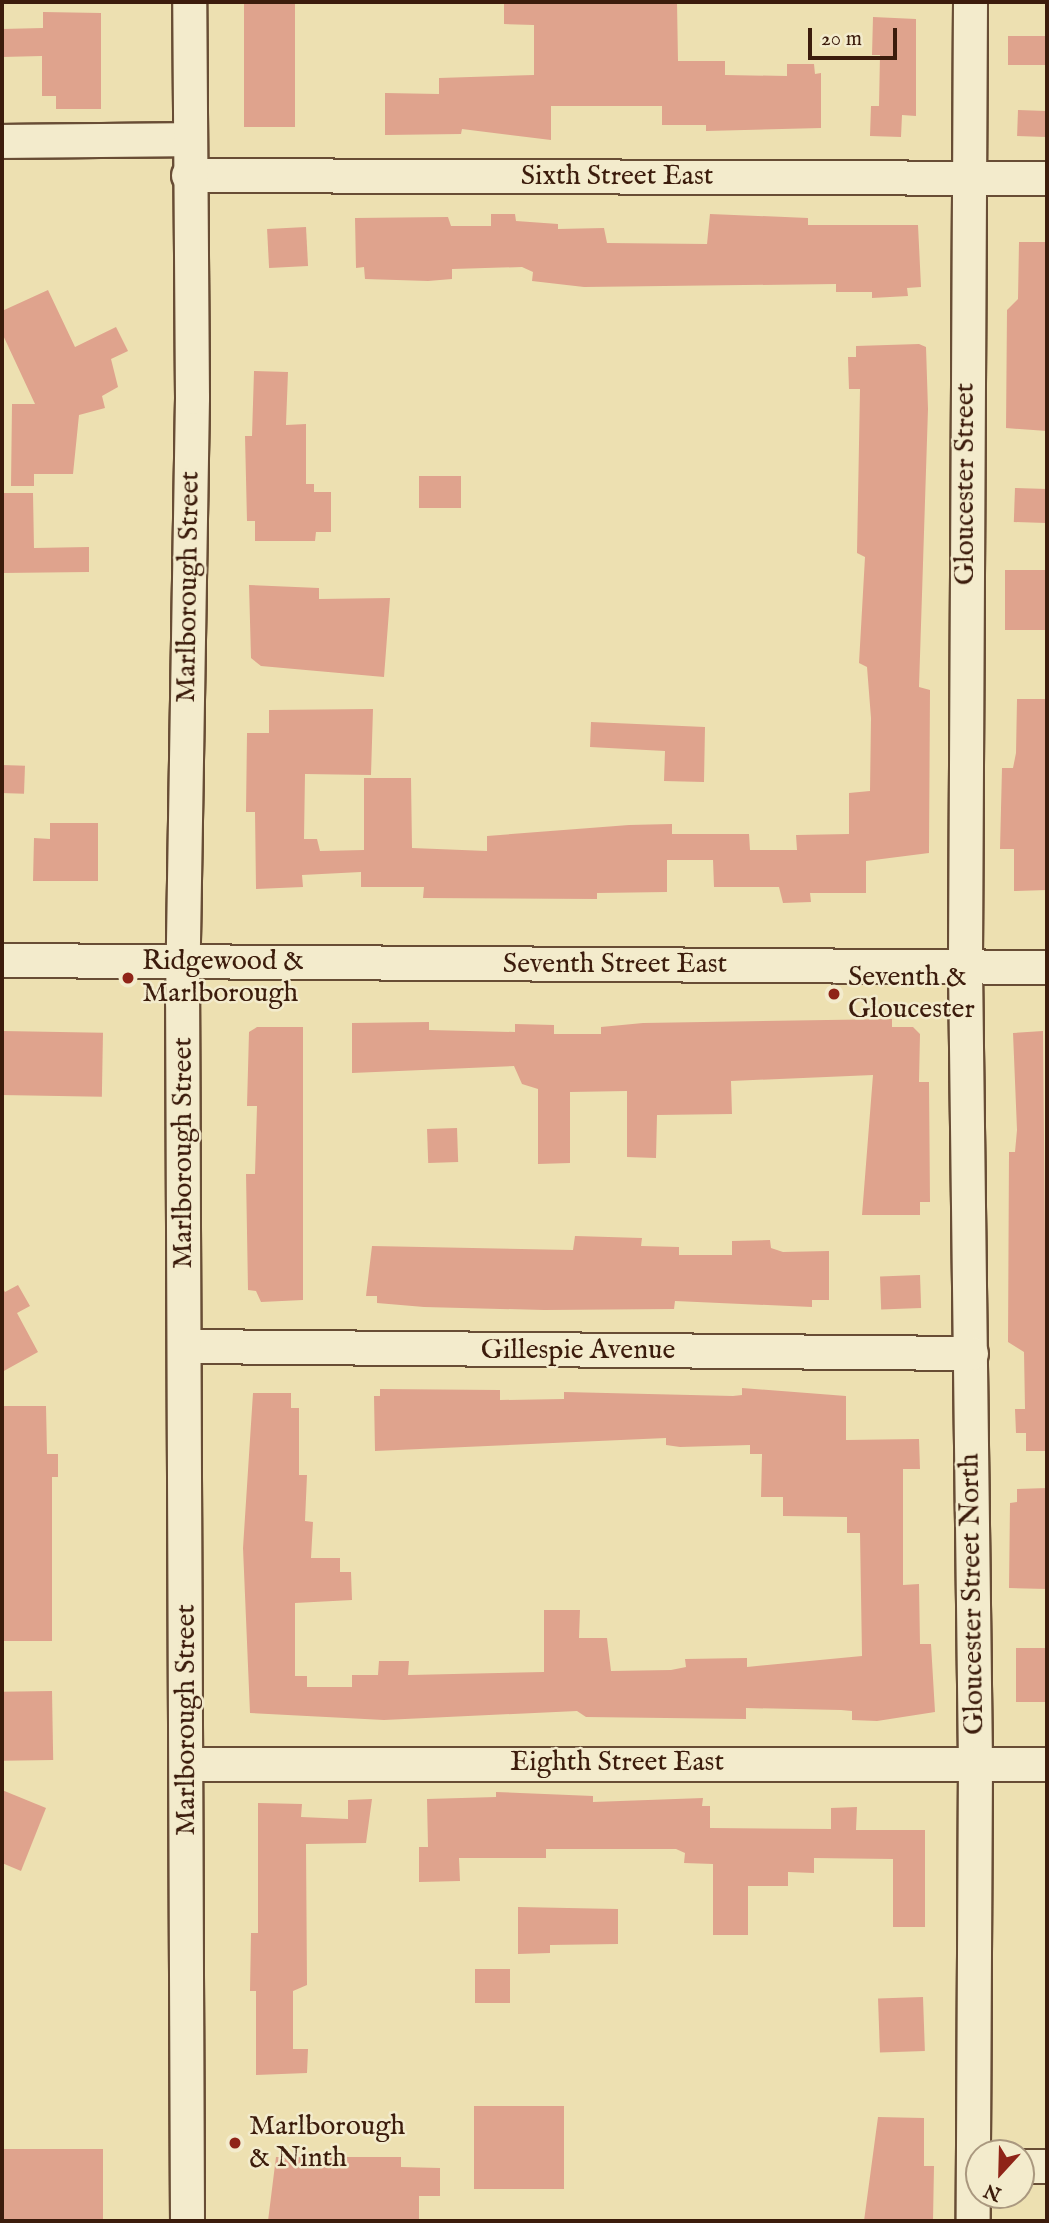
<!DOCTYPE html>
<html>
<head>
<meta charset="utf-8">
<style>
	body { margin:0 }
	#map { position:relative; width:1049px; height:2223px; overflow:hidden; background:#ede0b1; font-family:"IM FELL English",serif }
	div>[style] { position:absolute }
	.building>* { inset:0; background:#dfa38d; transform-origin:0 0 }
	.roads { filter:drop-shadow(2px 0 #684d35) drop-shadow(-2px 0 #684d35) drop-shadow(0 2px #684d35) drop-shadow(0 -2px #684d35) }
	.street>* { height:33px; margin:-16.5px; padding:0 16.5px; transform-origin:16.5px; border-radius:16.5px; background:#f3ebcc }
	.dots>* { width:19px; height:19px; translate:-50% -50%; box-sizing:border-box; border:4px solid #f3ebcc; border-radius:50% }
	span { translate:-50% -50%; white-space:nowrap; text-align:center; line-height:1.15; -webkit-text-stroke:5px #f3ebcc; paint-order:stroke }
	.street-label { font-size:28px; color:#3c1c0c }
	.poi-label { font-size:28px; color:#3c1c0c }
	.left { translate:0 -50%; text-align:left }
	.frame { position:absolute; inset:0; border:4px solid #3c1c0c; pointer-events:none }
	.north { position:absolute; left:965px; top:2139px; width:70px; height:70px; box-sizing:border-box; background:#f3ebcc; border:2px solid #aa987f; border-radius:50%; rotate:202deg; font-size:19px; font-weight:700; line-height:28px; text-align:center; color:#3c1c0c }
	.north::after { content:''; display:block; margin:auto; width:24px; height:32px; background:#8f2418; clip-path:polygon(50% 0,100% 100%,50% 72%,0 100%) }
	.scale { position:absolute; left:808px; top:28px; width:89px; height:32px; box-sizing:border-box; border:4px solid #3c1c0c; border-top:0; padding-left:9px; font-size:21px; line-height:24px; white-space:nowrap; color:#3c1c0c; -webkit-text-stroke:5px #f3ebcc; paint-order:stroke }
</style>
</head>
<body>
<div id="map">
	<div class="building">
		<div style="left:244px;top:2px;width:51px;height:125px"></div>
		<div style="clip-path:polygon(504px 2px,677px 2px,678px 61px,725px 61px,725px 75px,787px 76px,787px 64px,814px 64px,815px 74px,821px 73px,821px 128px,706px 131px,706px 125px,662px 125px,662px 106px,551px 106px,551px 140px,462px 129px,461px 134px,385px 135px,385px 93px,439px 94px,439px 78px,534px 75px,534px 25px,504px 24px)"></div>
		<div style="clip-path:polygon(43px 12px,101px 13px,101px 109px,56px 109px,56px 96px,42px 96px,42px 56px,2px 57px,2px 29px,43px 28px)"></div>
		<div style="clip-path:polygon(873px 17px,916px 19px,916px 116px,902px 115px,901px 137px,870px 136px,871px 106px,879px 106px,880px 55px,872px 55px)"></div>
		<div style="left:1008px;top:36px;width:39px;height:29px"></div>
		<div style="left:1018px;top:110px;width:29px;height:26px;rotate:2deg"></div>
		<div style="clip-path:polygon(491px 214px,515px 214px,516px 221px,558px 224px,558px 229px,604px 228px,607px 243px,707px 244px,710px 214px,808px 218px,808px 225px,918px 225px,921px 287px,907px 288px,908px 296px,872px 298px,872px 292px,836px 292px,836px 284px,584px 287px,532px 281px,533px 272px,522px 267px,452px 269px,452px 279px,428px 281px,365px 279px,364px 267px,356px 268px,355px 218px,448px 217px,451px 226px,491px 226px)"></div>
		<div style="left:306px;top:227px;width:39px;height:39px;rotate:87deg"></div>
		<div style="clip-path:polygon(1019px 242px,1047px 242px,1047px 431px,1006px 428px,1007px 310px,1018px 299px)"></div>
		<div style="clip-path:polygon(48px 290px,75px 347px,116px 327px,128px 351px,111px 359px,118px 387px,102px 396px,105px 408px,79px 415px,73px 474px,34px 474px,34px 486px,11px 486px,12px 404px,35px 404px,2px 333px,2px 311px)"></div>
		<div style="clip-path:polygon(919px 344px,926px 347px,928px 409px,919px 687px,930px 690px,929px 853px,866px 861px,866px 893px,810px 893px,811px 902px,783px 903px,779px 887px,714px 887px,713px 860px,667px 860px,667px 892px,597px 893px,597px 899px,423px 898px,424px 887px,361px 887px,361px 872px,302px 875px,303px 887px,256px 889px,255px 812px,246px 812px,247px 733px,269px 733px,269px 710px,373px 709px,371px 775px,305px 774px,304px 839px,317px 839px,320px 851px,364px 850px,364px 778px,411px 778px,412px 848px,487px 851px,487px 836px,629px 825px,672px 824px,672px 834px,749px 834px,750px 850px,797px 850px,796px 835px,849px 834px,849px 793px,870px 791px,871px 718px,867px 667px,859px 663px,865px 557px,857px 553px,860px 389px,849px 389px,848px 357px,856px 357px,856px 346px)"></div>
		<div style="clip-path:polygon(254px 371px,288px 372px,286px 425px,306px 424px,306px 484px,314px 484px,314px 492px,331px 492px,331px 532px,316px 532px,315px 541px,255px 541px,255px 521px,247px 521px,245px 436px,252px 436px)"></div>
		<div style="left:419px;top:476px;width:42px;height:32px"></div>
		<div style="left:1015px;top:488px;width:32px;height:34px;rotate:2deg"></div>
		<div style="clip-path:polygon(2px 493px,33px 493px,34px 548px,89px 547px,89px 572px,2px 573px)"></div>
		<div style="left:1005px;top:570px;width:42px;height:60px"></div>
		<div style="clip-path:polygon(249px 585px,319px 588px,319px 599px,390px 598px,384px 677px,261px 666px,251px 658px)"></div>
		<div style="clip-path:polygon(1017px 699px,1047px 699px,1047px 890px,1014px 891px,1014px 849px,1000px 849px,1002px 768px,1013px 768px,1016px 753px)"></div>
		<div style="clip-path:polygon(591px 722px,705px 727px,704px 782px,664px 781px,665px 751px,590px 747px)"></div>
		<div style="left:2px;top:765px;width:23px;height:28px;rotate:2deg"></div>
		<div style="clip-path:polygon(50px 823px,98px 823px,98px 881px,33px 881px,34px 838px,50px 839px)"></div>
		<div style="clip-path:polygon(892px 1019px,892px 1027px,913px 1027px,920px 1034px,919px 1082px,929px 1082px,930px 1202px,920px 1202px,920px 1215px,862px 1215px,873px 1075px,731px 1081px,732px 1114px,657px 1115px,656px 1158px,627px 1157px,627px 1091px,570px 1092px,570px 1163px,538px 1164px,538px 1089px,522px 1084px,514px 1066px,352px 1073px,352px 1023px,429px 1022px,429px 1030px,515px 1032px,515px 1024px,554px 1025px,554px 1034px,601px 1034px,601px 1027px,643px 1023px)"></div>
		<div style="clip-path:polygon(257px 1027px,303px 1027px,303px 1300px,261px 1302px,256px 1291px,248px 1290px,246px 1174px,255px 1174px,257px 1106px,247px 1106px,249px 1032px)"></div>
		<div style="left:2px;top:1031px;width:101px;height:64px;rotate:1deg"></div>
		<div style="clip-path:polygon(1043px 1031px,1047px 1451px,1026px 1451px,1026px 1433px,1016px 1433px,1015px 1409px,1025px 1409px,1024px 1352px,1008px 1342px,1009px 1152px,1015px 1152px,1017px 1130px,1013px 1033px)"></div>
		<div style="left:457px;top:1128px;width:34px;height:30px;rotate:88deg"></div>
		<div style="clip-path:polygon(575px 1236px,642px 1238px,641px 1246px,679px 1247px,679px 1255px,732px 1255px,732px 1241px,770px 1240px,771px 1248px,783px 1252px,829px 1251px,829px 1300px,812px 1300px,812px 1307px,675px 1301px,674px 1309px,544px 1310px,424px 1307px,377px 1303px,377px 1296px,366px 1296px,372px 1246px,573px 1250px)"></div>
		<div style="left:920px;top:1275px;width:33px;height:40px;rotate:88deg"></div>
		<div style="clip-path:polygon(18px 1285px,30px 1306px,17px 1313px,38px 1352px,2px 1372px,2px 1286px,5px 1292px)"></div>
		<div style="clip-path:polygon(742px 1388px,846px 1396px,846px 1440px,919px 1439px,920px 1469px,903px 1469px,903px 1585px,919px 1584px,920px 1644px,931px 1644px,935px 1712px,877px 1721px,852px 1720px,852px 1711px,841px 1710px,746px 1708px,746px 1719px,586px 1717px,577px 1711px,384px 1720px,250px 1713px,243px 1548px,253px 1393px,291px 1393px,291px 1408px,299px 1408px,299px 1475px,307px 1475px,305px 1521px,313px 1522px,311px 1558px,340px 1558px,340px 1572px,351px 1572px,352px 1600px,295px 1603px,295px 1676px,307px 1676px,307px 1687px,352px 1687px,352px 1675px,378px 1675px,379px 1661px,409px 1661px,408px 1675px,544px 1672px,544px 1610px,580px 1610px,579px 1638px,607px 1638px,611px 1671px,671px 1670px,686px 1667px,685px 1659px,747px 1658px,747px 1667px,862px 1656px,860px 1533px,847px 1533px,847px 1517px,783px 1516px,783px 1497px,761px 1497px,762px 1454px,750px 1454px,750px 1445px,680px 1447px,666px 1445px,666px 1438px,375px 1451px,374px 1396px,380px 1396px,380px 1389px,500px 1390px,500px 1400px,564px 1399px,564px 1392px,733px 1396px,742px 1395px)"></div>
		<div style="clip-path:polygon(2px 1406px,46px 1406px,47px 1454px,58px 1454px,58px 1477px,52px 1477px,52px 1641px,2px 1641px)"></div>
		<div style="clip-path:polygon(1047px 1488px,1047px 1589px,1009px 1588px,1010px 1503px,1017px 1502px,1017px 1489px)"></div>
		<div style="left:1016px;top:1648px;width:31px;height:54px"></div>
		<div style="left:52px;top:1691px;width:69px;height:50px;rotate:89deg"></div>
		<div style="clip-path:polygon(2px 1790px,46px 1808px,21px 1871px,2px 1863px)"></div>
		<div style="clip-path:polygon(496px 1792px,593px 1796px,593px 1802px,703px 1798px,702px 1806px,710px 1806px,710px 1828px,831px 1829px,831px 1808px,857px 1807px,856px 1830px,925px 1830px,925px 1927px,893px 1927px,893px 1859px,814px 1858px,814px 1873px,788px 1872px,788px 1886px,748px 1886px,748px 1935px,713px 1935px,713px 1864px,684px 1863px,685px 1853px,676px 1849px,546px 1849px,546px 1858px,459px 1858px,460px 1881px,419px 1882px,419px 1847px,428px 1847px,427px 1799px,496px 1797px)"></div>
		<div style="clip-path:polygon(372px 1799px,366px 1843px,306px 1844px,307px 1985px,293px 1991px,293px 2049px,308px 2049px,307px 2073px,256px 2075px,256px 1991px,250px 1991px,251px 1933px,258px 1933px,258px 1803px,302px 1804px,301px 1817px,348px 1819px,348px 1800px)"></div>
		<div style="clip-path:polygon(518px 1907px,618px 1909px,618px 1944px,550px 1945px,550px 1953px,518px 1954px)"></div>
		<div style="left:510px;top:1969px;width:34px;height:35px;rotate:90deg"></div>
		<div style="left:923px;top:1997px;width:54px;height:45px;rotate:88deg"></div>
		<div style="left:474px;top:2106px;width:90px;height:83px"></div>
		<div style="clip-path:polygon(878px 2117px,924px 2118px,924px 2166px,934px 2166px,933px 2221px,864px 2221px)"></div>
		<div style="left:2px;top:2149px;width:101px;height:72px"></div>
		<div style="clip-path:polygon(276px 2157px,401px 2157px,401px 2167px,440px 2168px,440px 2196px,419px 2196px,419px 2221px,268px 2221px)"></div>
	</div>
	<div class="roads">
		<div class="street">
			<div style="left:970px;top:2px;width:965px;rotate:90.3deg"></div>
			<div style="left:965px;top:967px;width:796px;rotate:89.28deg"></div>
			<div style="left:975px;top:1763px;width:458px;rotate:90.3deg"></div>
			<div style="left:2px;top:141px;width:185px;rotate:-0.6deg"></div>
			<div style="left:188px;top:175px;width:859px;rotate:0.2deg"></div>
			<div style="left:2px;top:960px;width:1045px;rotate:0.38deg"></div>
			<div style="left:185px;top:1346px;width:786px;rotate:0.51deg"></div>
			<div style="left:187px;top:1764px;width:860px"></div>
			<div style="left:1021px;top:2166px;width:26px"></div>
			<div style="left:187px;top:2221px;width:1220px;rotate:-90.23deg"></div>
			<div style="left:182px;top:1001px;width:604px;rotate:-89.05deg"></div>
			<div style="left:192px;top:397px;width:395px;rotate:-90.4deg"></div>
		</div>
	</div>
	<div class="dots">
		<div style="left:128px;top:978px;background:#8f2418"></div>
		<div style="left:834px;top:994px;background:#8f2418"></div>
		<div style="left:235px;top:2143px;background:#8f2418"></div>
	</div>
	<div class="street-label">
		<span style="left:617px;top:177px">Sixth Street East</span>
		<span style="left:966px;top:484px;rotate:-90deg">Gloucester Street</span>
		<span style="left:189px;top:587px;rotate:-89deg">Marlborough Street</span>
		<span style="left:615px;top:965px">Seventh Street East</span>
		<span style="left:184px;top:1153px;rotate:-90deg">Marlborough Street</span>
		<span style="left:578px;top:1351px">Gillespie Avenue</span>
		<span style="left:973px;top:1594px;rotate:-91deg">Gloucester Street North</span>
		<span style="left:187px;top:1720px;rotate:-90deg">Marlborough Street</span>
		<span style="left:617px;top:1763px">Eighth Street East</span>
	</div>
	<div class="poi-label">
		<span class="left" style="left:142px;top:978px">Ridgewood &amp;<br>Marlborough</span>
		<span class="left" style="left:848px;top:994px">Seventh &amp;<br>Gloucester</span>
		<span class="left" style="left:249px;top:2143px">Marlborough<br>&amp; Ninth</span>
	</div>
	<div class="frame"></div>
	<div class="north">N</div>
	<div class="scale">20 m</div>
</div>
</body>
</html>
